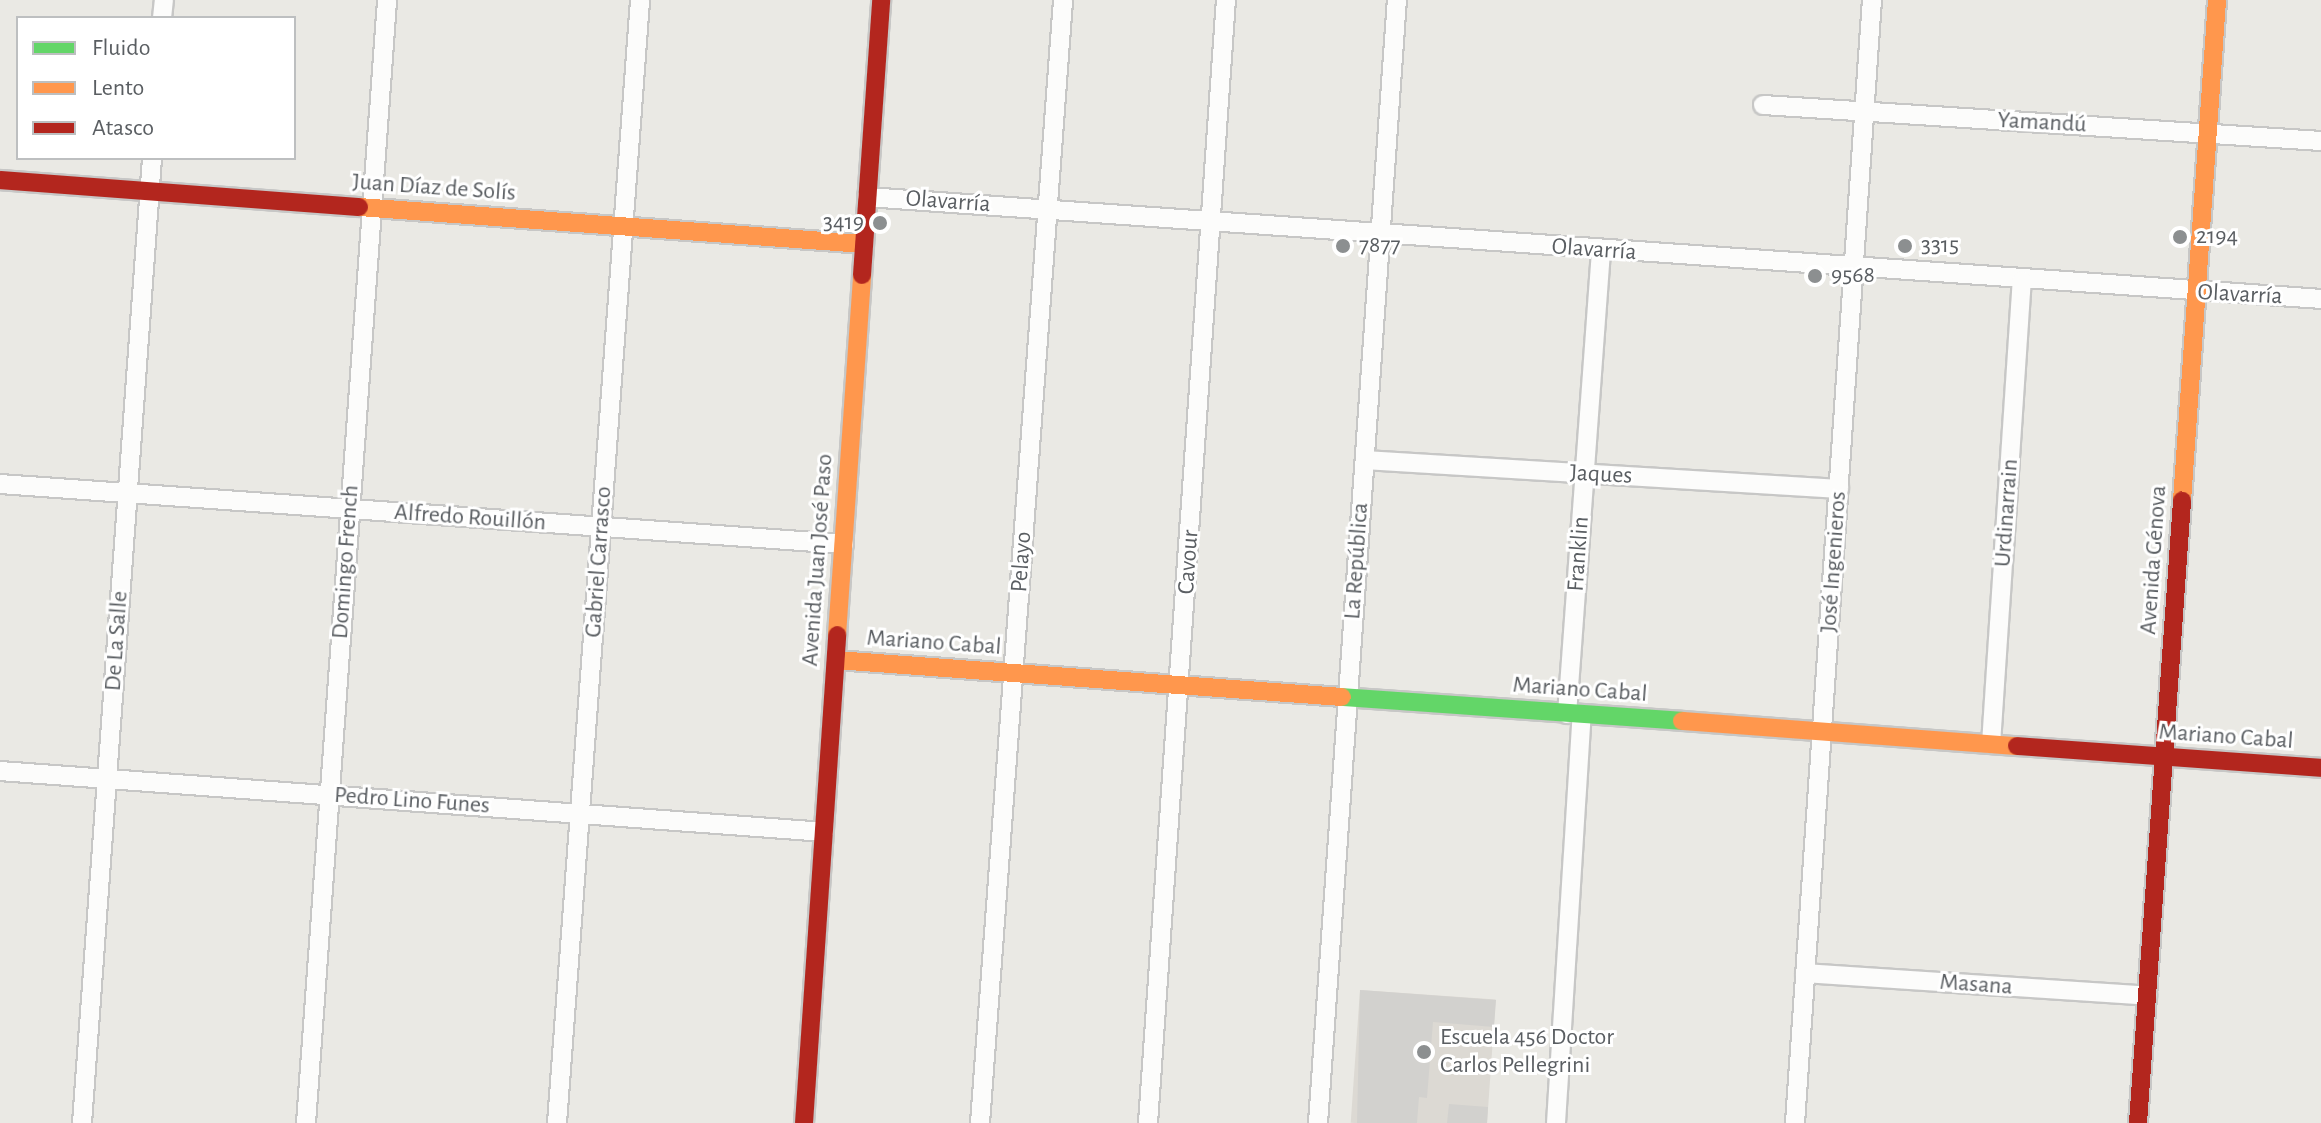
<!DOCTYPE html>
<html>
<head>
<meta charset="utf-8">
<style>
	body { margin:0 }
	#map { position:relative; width:2321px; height:1123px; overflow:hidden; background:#eae9e4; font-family:"Alegreya Sans",sans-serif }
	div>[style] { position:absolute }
	.education>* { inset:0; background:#dcd9d3; transform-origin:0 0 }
	.building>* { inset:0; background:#d2d1ce }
	.roads { filter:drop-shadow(2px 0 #c7c7c6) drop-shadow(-2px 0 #c7c7c6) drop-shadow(0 2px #c7c7c6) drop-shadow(0 -2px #c7c7c6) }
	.street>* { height:18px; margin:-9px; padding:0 9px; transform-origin:9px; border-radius:9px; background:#fcfcfb }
	.fast>* { height:18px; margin:-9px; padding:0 9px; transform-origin:9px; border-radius:9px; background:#63d668 }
	.slow>* { height:18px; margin:-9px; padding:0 9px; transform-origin:9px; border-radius:9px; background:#ff974d }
	.jam>* { height:18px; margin:-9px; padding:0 9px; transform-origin:9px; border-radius:9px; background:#b3261e }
	.dots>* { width:22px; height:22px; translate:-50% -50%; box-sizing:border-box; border:4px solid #fff; border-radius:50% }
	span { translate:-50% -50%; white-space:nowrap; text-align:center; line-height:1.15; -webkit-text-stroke:6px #fff; paint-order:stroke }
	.street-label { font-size:24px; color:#5a5e62 }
	.poi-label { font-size:24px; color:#5a5e62 }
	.right { translate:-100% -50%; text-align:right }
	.left { translate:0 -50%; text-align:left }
	.legend { position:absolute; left:16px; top:16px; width:280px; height:144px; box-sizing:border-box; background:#fff; border:2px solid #bdbfc0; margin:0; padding:10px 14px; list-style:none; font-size:24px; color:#5a5e62 }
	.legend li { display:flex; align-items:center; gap:16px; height:40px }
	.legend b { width:40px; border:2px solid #bdbfc0 }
</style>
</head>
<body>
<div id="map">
	<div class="education">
		<div style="left:1360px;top:990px;width:136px;height:133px;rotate:4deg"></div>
	</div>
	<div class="building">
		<div style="clip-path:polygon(1360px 990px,1496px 1000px,1494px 1027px,1433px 1022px,1427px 1098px,1419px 1097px,1417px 1123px,1357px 1123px)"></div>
		<div style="clip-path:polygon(1449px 1104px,1488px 1107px,1487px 1123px,1447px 1123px)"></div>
	</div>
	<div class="roads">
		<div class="street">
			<div style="left:162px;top:18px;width:18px;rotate:-84deg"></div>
			<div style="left:1763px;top:105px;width:559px;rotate:3.69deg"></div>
			<div style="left:867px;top:197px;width:1458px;rotate:4.01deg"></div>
			<div style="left:1365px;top:460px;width:475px;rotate:3.5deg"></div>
			<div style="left:0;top:484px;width:846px;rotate:4.07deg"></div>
			<div style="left:1567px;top:714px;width:464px;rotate:-85.8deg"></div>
			<div style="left:1991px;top:744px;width:464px;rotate:-86.2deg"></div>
			<div style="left:0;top:771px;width:826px;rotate:4.23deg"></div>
			<div style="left:1805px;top:973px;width:343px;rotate:3.8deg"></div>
			<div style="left:82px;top:1123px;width:968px;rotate:-85.85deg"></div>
			<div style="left:306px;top:1123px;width:1126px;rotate:-85.87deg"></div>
			<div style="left:557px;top:1123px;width:1126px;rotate:-85.77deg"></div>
			<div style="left:980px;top:1123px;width:1126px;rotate:-85.77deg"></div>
			<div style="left:1148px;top:1123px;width:1126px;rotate:-86.03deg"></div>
			<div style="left:1318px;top:1123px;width:1126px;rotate:-85.98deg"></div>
			<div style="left:1556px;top:1123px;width:409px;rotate:-86.4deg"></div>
			<div style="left:1795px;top:1123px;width:1126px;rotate:-86.08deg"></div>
		</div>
		<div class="fast">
			<div style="left:1342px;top:697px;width:341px;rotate:4deg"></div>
		</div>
		<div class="slow">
			<div style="left:359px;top:207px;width:506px;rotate:4.19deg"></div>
			<div style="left:2182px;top:501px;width:502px;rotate:-86deg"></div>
			<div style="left:837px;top:635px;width:361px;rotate:-86deg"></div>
			<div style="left:836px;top:660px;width:507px;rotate:4.18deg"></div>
			<div style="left:1682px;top:721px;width:336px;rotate:4.3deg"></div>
		</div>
		<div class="jam">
			<div style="left:0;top:180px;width:360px;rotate:4.3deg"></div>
			<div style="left:862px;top:275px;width:276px;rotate:-86deg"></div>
			<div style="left:2017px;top:746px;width:305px;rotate:4.1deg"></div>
			<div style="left:804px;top:1123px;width:489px;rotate:-86.1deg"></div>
			<div style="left:2138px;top:1123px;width:624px;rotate:-85.95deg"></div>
		</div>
	</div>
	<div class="dots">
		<div style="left:880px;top:223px;background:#8c8f90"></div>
		<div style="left:2180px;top:237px;background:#8c8f90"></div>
		<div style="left:1343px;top:246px;background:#8c8f90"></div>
		<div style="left:1905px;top:246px;background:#8c8f90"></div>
		<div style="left:1815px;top:276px;background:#8c8f90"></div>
		<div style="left:1424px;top:1052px;background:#8c8f90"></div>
	</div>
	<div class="street-label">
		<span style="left:2042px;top:123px;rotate:3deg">Yamandú</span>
		<span style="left:434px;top:188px;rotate:4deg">Juan Díaz de Solís</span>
		<span style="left:948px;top:202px;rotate:4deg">Olavarría</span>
		<span style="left:1594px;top:250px;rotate:4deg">Olavarría</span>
		<span style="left:2240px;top:295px;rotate:3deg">Olavarría</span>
		<span style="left:1601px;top:475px;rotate:3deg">Jaques</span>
		<span style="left:2007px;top:513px;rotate:-86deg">Urdinarrain</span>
		<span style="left:470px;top:518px;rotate:4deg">Alfredo Rouillón</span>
		<span style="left:1579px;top:554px;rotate:-86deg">Franklin</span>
		<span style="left:818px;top:560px;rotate:-86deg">Avenida Juan José Paso</span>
		<span style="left:2154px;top:560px;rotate:-86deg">Avenida Génova</span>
		<span style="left:1357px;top:561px;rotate:-86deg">La República</span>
		<span style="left:346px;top:562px;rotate:-86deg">Domingo French</span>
		<span style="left:599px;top:562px;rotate:-86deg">Gabriel Carrasco</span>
		<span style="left:1022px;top:562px;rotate:-86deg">Pelayo</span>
		<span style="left:1189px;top:562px;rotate:-86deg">Cavour</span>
		<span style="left:1834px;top:562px;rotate:-86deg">José Ingenieros</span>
		<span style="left:117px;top:641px;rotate:-86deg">De La Salle</span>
		<span style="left:934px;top:643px;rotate:4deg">Mariano Cabal</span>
		<span style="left:1580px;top:690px;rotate:4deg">Mariano Cabal</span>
		<span style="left:2226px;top:737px;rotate:4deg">Mariano Cabal</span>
		<span style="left:412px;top:801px;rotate:4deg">Pedro Lino Funes</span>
		<span style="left:1976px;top:985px;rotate:4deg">Masana</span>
	</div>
	<div class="poi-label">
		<span class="right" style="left:864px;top:223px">3419</span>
		<span class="left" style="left:2196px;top:237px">2194</span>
		<span class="left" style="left:1359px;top:246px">7877</span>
		<span class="left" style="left:1921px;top:246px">3315</span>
		<span class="left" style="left:1831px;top:276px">9568</span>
		<span class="left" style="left:1440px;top:1052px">Escuela 456 Doctor<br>Carlos Pellegrini</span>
	</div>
	<ul class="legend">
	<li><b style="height:10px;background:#63d668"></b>Fluido</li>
	<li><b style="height:10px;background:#ff974d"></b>Lento</li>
	<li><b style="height:10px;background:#b3261e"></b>Atasco</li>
	</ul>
</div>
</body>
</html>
